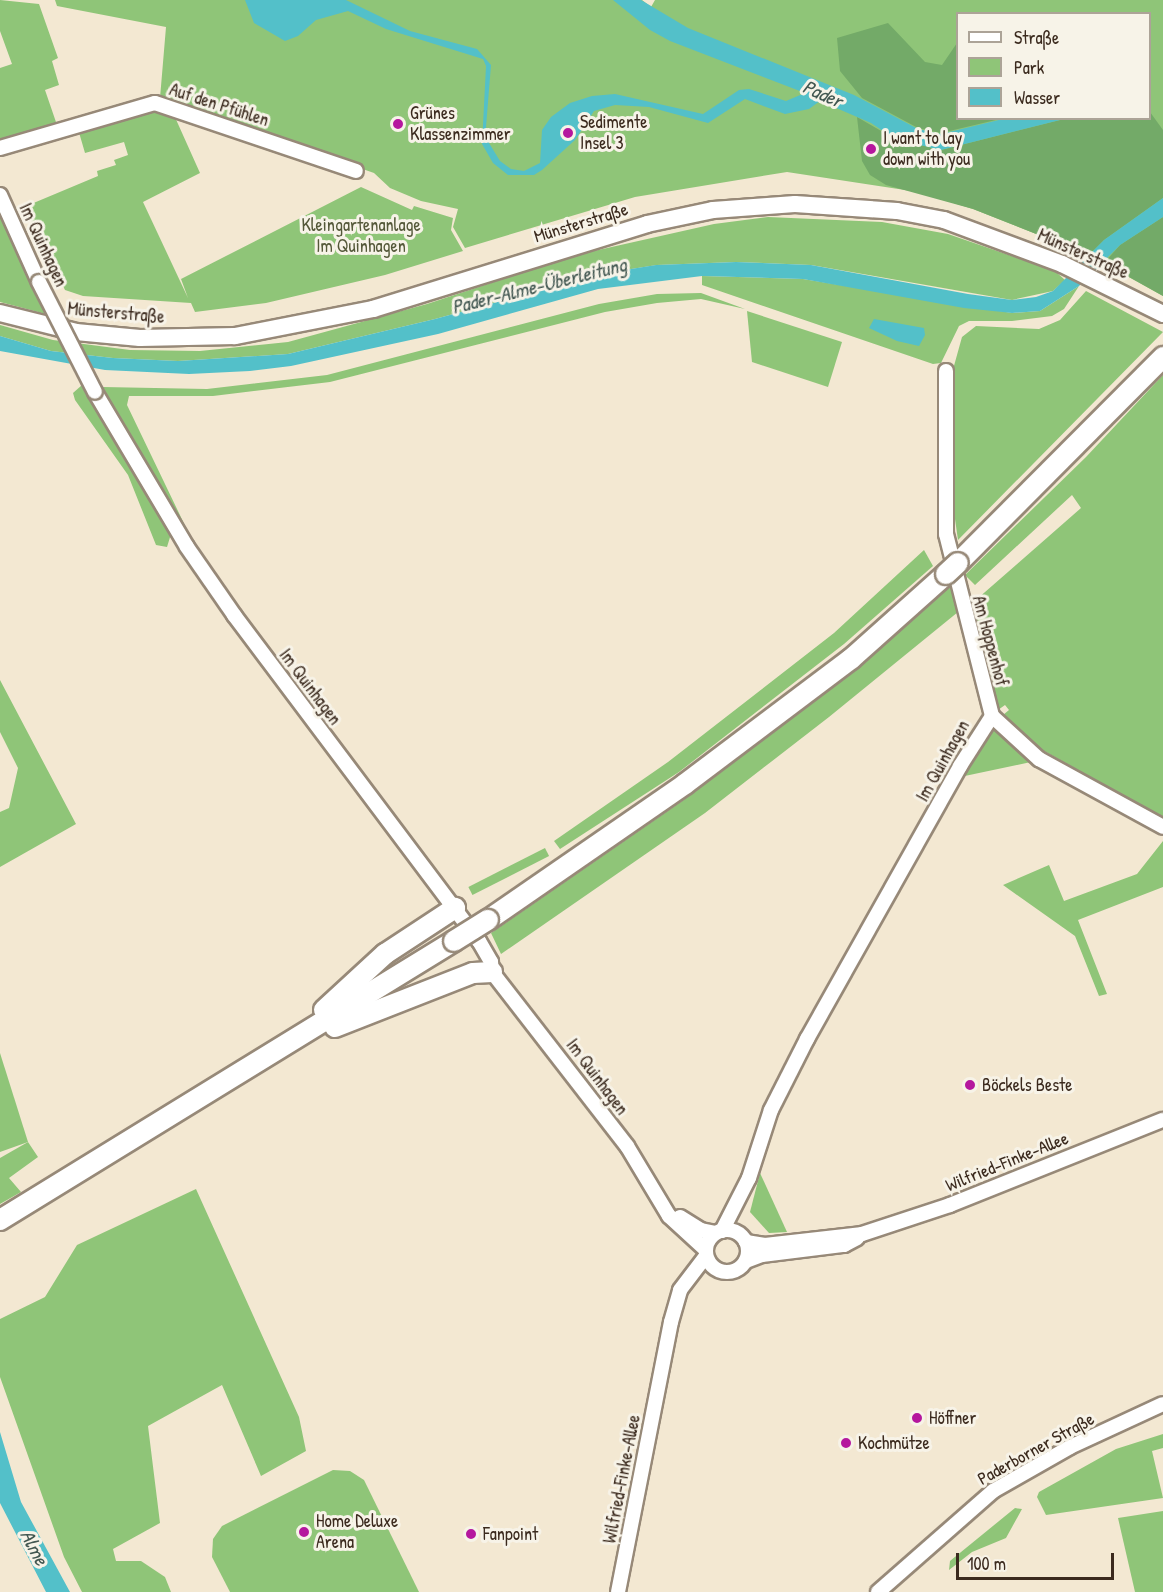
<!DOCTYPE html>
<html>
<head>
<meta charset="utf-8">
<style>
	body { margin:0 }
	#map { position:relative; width:1163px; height:1592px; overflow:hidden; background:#f3e8d2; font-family:"Patrick Hand",sans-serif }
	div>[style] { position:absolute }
	.green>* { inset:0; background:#8fc578; transform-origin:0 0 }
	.forest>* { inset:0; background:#73aa68 }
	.water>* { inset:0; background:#53c0c9 }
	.roads { filter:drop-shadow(2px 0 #978978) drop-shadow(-2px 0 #978978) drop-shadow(0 2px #978978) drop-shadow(0 -2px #978978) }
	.minor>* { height:14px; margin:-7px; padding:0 7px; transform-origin:7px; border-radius:7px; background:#fff }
	.minor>.ring { margin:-7px; padding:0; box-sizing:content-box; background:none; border:14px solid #fff; border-radius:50% }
	.major>* { height:16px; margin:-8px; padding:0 8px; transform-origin:8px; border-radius:8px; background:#fff }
	.highway>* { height:20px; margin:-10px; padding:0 10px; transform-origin:10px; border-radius:10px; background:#fff }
	.bridges { filter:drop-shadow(2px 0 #978978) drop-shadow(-2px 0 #978978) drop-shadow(0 2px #978978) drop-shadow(0 -2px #978978) }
	.minor-bridge>* { height:14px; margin:-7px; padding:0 7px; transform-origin:7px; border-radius:7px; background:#fff }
	.highway-bridge>* { height:20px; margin:-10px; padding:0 10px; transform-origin:10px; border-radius:10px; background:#fff }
	.dots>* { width:16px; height:16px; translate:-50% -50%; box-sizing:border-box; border:3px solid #f7f3e8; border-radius:50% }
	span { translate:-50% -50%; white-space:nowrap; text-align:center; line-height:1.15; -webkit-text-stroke:6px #f7f3e8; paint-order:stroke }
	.street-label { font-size:18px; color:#3b2a1e }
	.poi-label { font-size:18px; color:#3b2a1e }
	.left { translate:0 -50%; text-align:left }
	.park-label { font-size:18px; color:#545839 }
	.water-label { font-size:20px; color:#425751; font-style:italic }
	.legend { position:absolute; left:956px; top:12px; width:195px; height:108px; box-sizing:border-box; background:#f7f3e8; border:2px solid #aca397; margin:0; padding:8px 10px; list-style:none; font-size:18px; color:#3b2a1e }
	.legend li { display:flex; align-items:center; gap:12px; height:30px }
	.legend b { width:30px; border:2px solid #aca397 }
	.scale { position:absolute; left:956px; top:1553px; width:158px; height:27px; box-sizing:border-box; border:3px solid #3b2a1e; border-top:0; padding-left:8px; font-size:18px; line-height:21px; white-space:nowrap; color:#3b2a1e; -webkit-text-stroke:4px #f7f3e8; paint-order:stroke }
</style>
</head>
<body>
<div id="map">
	<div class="green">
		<div style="clip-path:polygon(0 0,39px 4px,58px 58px,52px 61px,59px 85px,45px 90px,57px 125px,0 144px,0 68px,12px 64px,0 31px)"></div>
		<div style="clip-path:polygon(evenodd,55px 0,642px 0,651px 7px,655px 0,1163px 0,1163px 296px,1089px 255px,973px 209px,918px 192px,787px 172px,635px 197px,465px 248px,453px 227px,458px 209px,421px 201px,390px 188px,374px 173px,160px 98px,166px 27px,57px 6px,55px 0,958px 14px,1150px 14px,1150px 118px,958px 118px,958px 14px)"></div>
		<div style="clip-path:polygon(148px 109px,174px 115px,200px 173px,143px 202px,188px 298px,181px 279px,361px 187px,412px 210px,414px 206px,453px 218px,451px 230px,463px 251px,385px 275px,266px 303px,195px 312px,191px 303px,83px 296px,65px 290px,24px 207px,98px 176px,97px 171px,116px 165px,114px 160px,128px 155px,124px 142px,85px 153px,78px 129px)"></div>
		<div style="clip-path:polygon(0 210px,46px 314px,0 302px)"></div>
		<div style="clip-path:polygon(768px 217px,882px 222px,948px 234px,1055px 271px,1065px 280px,1053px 291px,1012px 300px,811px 265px,736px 262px,657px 265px,599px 274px,435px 319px,288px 354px,178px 361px,113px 358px,51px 351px,0 336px,0 325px,53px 340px,130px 350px,200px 351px,288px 342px,427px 304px,576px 255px,714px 224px)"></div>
		<div style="clip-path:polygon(702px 276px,803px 279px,1012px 313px,1040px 311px,1079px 286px,1064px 309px,1052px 316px,1012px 321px,969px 321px,959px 326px,941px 363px,933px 364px,702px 285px)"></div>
		<div style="clip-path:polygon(1086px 291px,1163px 332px,958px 540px,953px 505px,952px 373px,962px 337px,976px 326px,1039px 329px,1060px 320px)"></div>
		<div style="clip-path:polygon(701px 293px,745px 309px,701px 299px,657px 303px,605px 312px,330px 382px,213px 396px,129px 396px,127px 405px,190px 536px,148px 472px,103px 387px,207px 389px,327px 375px,599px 304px,657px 294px)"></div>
		<div style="clip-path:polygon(747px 311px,842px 342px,828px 387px,752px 362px)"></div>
		<div style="clip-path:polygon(1163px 375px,1163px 818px,1030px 743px,1003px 715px,1009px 710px,1005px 705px,998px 710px,992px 698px,969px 606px,1081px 508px,1072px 495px,975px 585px,965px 575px,1086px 457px)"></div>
		<div style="clip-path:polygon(82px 385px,171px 534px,167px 547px,156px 545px,128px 475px,75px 400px,73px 393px)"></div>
		<div style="clip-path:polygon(924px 550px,933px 566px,844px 644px,679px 772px,560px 849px,554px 841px,668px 762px,834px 633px)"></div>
		<div style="clip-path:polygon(951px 586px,958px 612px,829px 717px,705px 813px,501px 954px,491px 933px,685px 799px,849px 672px)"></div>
		<div style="clip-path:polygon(0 680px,76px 824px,0 867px,0 812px,9px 808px,18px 768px,0 732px)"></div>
		<div style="clip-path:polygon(992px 728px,1031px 762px,960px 777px)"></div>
		<div style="clip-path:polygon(1163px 841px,1163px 887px,1078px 920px,1107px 994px,1099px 996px,1075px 936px,1003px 885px,1049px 865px,1064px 901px,1137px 874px)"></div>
		<div style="left:545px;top:848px;width:9px;height:86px;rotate:63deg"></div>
		<div style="clip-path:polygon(0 1053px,28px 1142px,0 1152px)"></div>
		<div style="clip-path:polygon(28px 1142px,38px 1157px,9px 1178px,21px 1192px,0 1204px,0 1158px)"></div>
		<div style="clip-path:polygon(760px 1173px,787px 1232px,769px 1233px,750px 1212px)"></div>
		<div style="clip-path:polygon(196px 1189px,299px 1417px,306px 1451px,261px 1476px,222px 1385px,148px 1426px,160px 1523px,113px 1549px,116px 1561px,141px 1561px,165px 1577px,171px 1592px,82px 1592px,64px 1557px,0 1377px,0 1319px,45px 1297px,77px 1245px)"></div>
		<div style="clip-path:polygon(1163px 1434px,1163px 1448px,1152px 1451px,1163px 1498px,1046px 1515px,1037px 1497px,1039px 1492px,1116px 1449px)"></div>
		<div style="clip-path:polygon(333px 1470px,350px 1471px,364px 1480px,419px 1592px,230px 1592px,212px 1557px,213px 1539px,222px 1526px)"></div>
		<div style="clip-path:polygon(1015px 1508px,1022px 1509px,1006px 1538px,972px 1552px,949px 1570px,950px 1561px)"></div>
		<div style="clip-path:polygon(1163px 1511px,1163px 1592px,1135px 1592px,1118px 1518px)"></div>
	</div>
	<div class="forest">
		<div style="clip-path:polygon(888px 23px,925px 62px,942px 65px,957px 43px,958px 118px,1000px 119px,941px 133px,918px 128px,862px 98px,840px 71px,837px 38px)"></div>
		<div style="clip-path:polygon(1150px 112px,1163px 130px,1163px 198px,1104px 240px,1089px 255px,973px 209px,886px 185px,870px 175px,862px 161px,857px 117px,895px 139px,941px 150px,1064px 119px,1150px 118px)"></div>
		<div style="clip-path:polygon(1163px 217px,1163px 296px,1104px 263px,1120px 245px)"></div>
	</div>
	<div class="water">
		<div style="clip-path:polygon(245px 0,346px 0,410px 31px,477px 49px,491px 65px,486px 127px,489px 143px,500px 161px,511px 169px,524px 171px,540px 163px,542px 130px,551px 117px,570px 103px,592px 96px,615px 94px,703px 114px,739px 90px,749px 89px,786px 101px,805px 93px,670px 41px,650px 30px,613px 0,641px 0,688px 28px,854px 95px,918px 129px,941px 134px,1003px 119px,1064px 119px,941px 150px,895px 139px,871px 123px,820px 101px,809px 109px,785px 114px,745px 99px,708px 123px,649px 107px,615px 105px,594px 111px,575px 140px,542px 170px,534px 175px,508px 175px,493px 163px,482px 144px,486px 66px,483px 59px,386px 29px,348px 11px,316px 20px,298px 36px,285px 41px,254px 23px)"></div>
		<div style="clip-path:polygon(1163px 198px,1163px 217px,1120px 245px,1079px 286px,1040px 311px,1012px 313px,964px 308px,803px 279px,702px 276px,598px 289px,438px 334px,291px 366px,250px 371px,189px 374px,105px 370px,0 351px,0 336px,51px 351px,113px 358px,178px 361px,288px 354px,435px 319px,599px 274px,656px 265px,736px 262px,811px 265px,968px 294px,1012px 300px,1036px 297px,1053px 291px,1104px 240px)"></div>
		<div style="clip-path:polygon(874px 319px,924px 328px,925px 335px,919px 346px,897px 341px,869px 328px)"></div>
		<div style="clip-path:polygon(0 1432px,21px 1502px,70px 1592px,46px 1592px,0 1503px)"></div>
	</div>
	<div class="roads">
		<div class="minor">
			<div style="left:0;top:148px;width:161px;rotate:-16.2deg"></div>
			<div style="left:155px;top:103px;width:212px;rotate:18.7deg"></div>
			<div style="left:0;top:195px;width:95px;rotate:65.9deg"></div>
			<div style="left:946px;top:371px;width:163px;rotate:90deg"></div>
			<div style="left:946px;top:534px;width:188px;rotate:75.8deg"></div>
			<div style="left:992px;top:716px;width:64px;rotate:42.5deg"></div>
			<div style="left:1039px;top:759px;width:141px;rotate:28.7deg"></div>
			<div style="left:95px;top:392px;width:180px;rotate:59.3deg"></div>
			<div style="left:187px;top:547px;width:83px;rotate:55.3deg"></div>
			<div style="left:234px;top:615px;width:408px;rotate:53.1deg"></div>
			<div style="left:479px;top:941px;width:24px;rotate:60deg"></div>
			<div style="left:491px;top:962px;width:10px;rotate:84deg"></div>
			<div style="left:492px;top:972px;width:220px;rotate:52.2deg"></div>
			<div style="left:627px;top:1146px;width:82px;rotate:59deg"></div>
			<div style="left:669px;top:1216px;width:50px;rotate:42.6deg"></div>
			<div style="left:680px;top:1217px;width:25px;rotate:32deg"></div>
			<div style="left:701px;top:1230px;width:14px;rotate:12deg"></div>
			<div class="ring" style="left:706px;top:1230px;width:28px;height:28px"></div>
			<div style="left:722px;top:1231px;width:59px;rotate:-63deg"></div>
			<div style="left:749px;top:1178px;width:71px;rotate:-72.1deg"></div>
			<div style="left:771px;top:1110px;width:80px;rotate:-63.1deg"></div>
			<div style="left:807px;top:1039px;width:313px;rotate:-60.7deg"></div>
			<div style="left:960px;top:766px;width:59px;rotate:-57.4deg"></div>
			<div style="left:746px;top:1242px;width:19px;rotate:9deg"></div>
			<div style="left:765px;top:1245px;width:98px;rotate:-6.5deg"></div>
			<div style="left:862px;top:1234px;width:93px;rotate:-18.2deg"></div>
			<div style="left:950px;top:1205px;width:229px;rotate:-21.8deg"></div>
			<div style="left:746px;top:1261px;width:17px;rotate:-21deg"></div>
			<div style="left:762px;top:1255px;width:83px;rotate:-7deg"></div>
			<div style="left:844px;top:1245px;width:15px;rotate:-28deg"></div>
			<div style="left:618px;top:1592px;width:275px;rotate:-78.9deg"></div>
			<div style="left:671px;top:1322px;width:33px;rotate:-74deg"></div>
			<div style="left:680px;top:1290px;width:43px;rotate:-52.6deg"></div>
			<div style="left:878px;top:1592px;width:153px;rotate:-41.3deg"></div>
			<div style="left:993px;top:1491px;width:89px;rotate:-29.7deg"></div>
			<div style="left:1070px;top:1447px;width:102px;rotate:-24.8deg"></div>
		</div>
		<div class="major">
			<div style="left:0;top:313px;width:78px;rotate:14deg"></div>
			<div style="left:76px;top:332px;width:64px;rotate:5.4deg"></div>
			<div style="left:140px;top:338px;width:95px;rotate:-1.2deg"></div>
			<div style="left:235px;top:336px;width:141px;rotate:-11.1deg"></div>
			<div style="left:373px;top:309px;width:287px;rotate:-17.2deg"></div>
			<div style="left:647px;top:224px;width:67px;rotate:-12deg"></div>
			<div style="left:713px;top:210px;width:82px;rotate:-4.2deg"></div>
			<div style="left:795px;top:204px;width:102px;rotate:3.9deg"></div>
			<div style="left:897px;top:211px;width:48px;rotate:10.8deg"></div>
			<div style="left:944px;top:220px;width:126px;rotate:20.4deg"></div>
			<div style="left:1062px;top:264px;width:113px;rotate:26.3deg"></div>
		</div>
		<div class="highway">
			<div style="left:958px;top:563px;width:291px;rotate:-45.1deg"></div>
			<div style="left:488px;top:920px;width:239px;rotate:-34.6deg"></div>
			<div style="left:685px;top:784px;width:208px;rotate:-37deg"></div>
			<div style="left:851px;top:659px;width:127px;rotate:-41.8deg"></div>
			<div style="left:324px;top:1010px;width:83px;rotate:-42.6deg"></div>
			<div style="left:385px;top:954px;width:84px;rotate:-33.3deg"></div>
			<div style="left:335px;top:1027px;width:148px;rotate:-21.4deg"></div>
			<div style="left:473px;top:973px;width:19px;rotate:-3deg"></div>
			<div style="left:0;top:1220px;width:533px;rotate:-31.57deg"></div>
		</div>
	</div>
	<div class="bridges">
		<div class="minor-bridge">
			<div style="left:39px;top:282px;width:123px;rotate:63deg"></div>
		</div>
		<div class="highway-bridge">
			<div style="left:946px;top:574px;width:16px;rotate:-43deg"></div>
			<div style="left:454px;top:941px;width:40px;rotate:-32deg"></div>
		</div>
	</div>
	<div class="dots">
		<div style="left:398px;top:124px;background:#b5179e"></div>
		<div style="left:568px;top:133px;background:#b5179e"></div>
		<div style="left:871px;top:149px;background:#b5179e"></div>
		<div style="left:970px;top:1085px;background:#b5179e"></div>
		<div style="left:917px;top:1418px;background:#b5179e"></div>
		<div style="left:846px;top:1443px;background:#b5179e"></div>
		<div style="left:304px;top:1532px;background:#b5179e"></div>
		<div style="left:471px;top:1534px;background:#b5179e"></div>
	</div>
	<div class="street-label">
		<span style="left:219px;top:105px;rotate:18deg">Auf den Pfühlen</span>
		<span style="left:581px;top:223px;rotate:-17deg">Münsterstraße</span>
		<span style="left:43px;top:245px;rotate:65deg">Im Quinhagen</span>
		<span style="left:1083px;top:254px;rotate:24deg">Münsterstraße</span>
		<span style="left:116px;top:313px;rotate:5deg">Münsterstraße</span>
		<span style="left:990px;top:641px;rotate:75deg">Am Hoppenhof</span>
		<span style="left:310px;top:687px;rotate:53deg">Im Quinhagen</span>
		<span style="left:943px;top:761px;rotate:-61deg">Im Quinhagen</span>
		<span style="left:597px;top:1077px;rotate:53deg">Im Quinhagen</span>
		<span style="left:1007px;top:1162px;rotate:-22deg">Wilfried-Finke-Allee</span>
		<span style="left:1036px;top:1449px;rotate:-29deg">Paderborner Straße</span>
		<span style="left:622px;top:1479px;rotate:-79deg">Wilfried-Finke-Allee</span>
	</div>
	<div class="poi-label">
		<span class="left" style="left:410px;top:124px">Grünes<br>Klassenzimmer</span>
		<span class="left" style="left:580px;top:133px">Sedimente<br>Insel 3</span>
		<span class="left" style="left:883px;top:149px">I want to lay<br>down with you</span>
		<span class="left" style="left:982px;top:1085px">Böckels Beste</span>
		<span class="left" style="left:929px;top:1418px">Höffner</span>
		<span class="left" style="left:858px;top:1443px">Kochmütze</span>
		<span class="left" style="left:316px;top:1532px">Home Deluxe<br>Arena</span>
		<span class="left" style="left:483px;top:1534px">Fanpoint</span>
	</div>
	<div class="park-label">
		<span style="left:361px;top:236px">Kleingartenanlage<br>Im Quinhagen</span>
	</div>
	<div class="water-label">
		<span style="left:823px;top:93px;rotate:24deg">Pader</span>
		<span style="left:539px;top:285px;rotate:-14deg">Pader-Alme-Überleitung</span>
		<span style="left:35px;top:1547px;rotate:62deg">Alme</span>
	</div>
	<ul class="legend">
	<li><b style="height:8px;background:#fff"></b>Straße</li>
	<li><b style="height:16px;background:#8fc578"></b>Park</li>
	<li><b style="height:16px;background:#53c0c9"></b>Wasser</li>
	</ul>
	<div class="scale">100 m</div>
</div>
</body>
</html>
